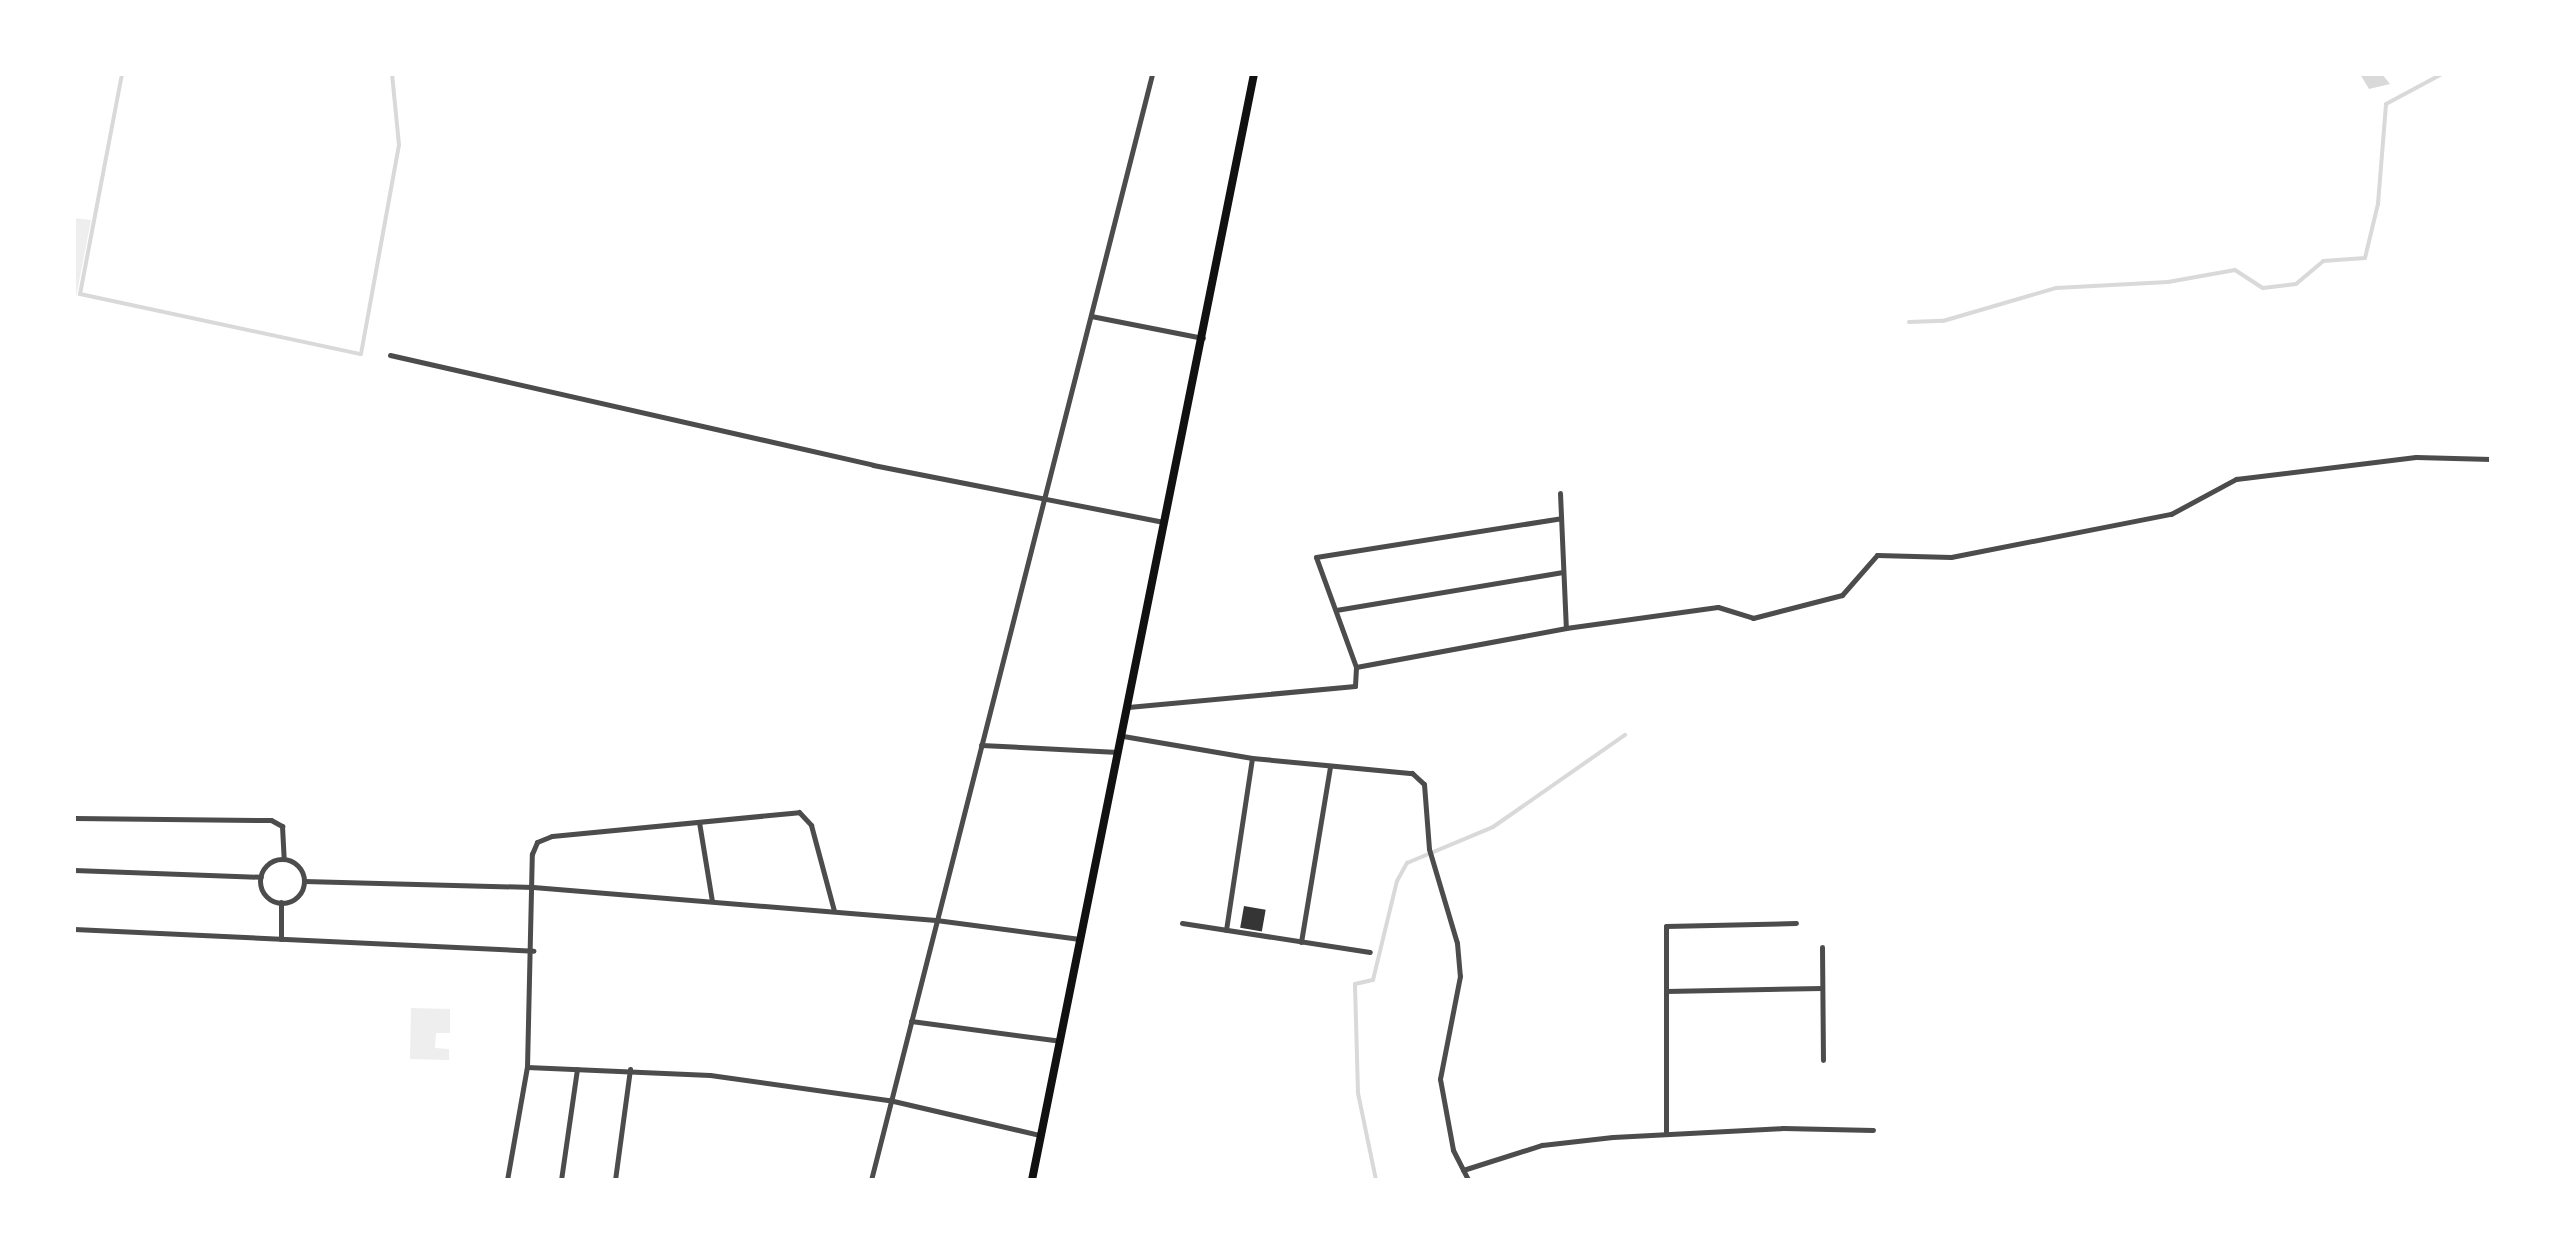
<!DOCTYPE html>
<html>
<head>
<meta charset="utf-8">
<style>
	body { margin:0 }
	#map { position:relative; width:2565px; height:1254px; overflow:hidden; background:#fff; font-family:"Noto Sans",sans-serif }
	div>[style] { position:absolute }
	.green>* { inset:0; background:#eee }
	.water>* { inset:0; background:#d9d9d9 }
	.stream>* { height:4px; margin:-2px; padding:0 2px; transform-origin:2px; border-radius:2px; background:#d9d9d9 }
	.building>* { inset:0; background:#353535; transform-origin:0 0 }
	.minor>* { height:5px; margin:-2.5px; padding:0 2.5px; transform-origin:2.5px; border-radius:2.5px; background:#4c4c4c }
	.minor>.ring { margin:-2.5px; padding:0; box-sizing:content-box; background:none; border:5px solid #4c4c4c; border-radius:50% }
	.trunk>* { height:8px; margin:-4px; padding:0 4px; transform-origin:4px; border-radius:4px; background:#111 }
	span { translate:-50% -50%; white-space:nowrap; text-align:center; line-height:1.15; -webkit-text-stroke:7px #fff; paint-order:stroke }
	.frame { position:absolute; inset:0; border:76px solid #fff; pointer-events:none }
</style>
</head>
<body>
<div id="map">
	<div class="green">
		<div style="clip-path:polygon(74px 218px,91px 220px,74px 308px)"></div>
		<div style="clip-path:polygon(411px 1008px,450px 1009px,450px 1033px,436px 1033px,435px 1048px,449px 1049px,449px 1060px,410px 1059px)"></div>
	</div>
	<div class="water">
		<div style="clip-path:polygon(2360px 74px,2382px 74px,2390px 84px,2369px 89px)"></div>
	</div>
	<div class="stream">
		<div style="left:122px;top:74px;width:224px;rotate:100.8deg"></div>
		<div style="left:80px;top:294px;width:287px;rotate:12.1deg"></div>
		<div style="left:361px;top:354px;width:212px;rotate:-79.7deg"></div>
		<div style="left:399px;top:145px;width:71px;rotate:-95.6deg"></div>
		<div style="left:1909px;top:322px;width:34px;rotate:-2deg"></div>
		<div style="left:1943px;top:321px;width:118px;rotate:-16.3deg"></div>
		<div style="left:2056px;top:288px;width:112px;rotate:-3.1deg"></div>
		<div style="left:2168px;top:282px;width:68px;rotate:-10.2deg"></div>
		<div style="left:2235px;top:270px;width:33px;rotate:33deg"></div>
		<div style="left:2263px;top:288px;width:33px;rotate:-7deg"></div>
		<div style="left:2296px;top:284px;width:35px;rotate:-40deg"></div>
		<div style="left:2323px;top:261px;width:42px;rotate:-4.1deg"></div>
		<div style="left:2365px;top:258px;width:56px;rotate:-76.5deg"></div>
		<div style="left:2378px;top:204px;width:100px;rotate:-85.4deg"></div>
		<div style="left:2386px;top:104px;width:64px;rotate:-28.2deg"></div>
		<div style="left:1376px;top:1180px;width:89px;rotate:-101.7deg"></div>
		<div style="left:1358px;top:1093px;width:109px;rotate:-91.6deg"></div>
		<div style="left:1355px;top:984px;width:18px;rotate:-13deg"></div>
		<div style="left:1373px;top:980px;width:102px;rotate:-76.4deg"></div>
		<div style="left:1397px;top:881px;width:21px;rotate:-61deg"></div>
		<div style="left:1407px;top:863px;width:93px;rotate:-22.7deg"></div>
		<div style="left:1493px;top:827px;width:161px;rotate:-34.9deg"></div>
	</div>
	<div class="building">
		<div style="left:1244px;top:906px;width:22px;height:22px;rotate:10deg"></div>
	</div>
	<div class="minor">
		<div style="left:1091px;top:316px;width:114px;rotate:11.1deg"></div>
		<div style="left:390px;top:355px;width:495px;rotate:12.8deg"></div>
		<div style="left:873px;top:465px;width:296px;rotate:11.1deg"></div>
		<div style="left:1560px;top:493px;width:135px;rotate:87.5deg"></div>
		<div style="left:1336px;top:610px;width:230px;rotate:-9.5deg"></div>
		<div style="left:1356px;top:667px;width:117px;rotate:-110deg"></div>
		<div style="left:1316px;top:557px;width:248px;rotate:-9deg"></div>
		<div style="left:1128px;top:707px;width:228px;rotate:-5.3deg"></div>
		<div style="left:1355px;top:686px;width:19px;rotate:-87deg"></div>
		<div style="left:1356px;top:667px;width:214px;rotate:-10.5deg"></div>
		<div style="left:1566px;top:628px;width:153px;rotate:-7.9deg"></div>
		<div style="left:1718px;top:607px;width:37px;rotate:17deg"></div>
		<div style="left:1753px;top:618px;width:92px;rotate:-14.5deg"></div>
		<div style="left:1842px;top:595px;width:53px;rotate:-48.8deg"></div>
		<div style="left:1877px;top:555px;width:74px;rotate:1.5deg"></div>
		<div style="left:1951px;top:557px;width:224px;rotate:-11.1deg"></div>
		<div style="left:2171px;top:514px;width:74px;rotate:-28.3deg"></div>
		<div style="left:2236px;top:479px;width:181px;rotate:-7deg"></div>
		<div style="left:2416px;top:457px;width:75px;rotate:1.5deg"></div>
		<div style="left:1123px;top:736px;width:131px;rotate:9.7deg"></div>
		<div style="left:1252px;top:758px;width:161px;rotate:5.4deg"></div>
		<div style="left:1412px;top:773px;width:16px;rotate:43deg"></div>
		<div style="left:1424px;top:784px;width:65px;rotate:85.6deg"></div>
		<div style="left:1429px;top:849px;width:98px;rotate:73.4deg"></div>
		<div style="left:1457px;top:943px;width:33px;rotate:85deg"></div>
		<div style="left:1460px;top:976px;width:105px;rotate:101deg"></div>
		<div style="left:1440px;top:1079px;width:72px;rotate:79.6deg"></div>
		<div style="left:1453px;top:1150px;width:34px;rotate:63deg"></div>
		<div style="left:981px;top:745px;width:137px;rotate:2.9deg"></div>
		<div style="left:74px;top:818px;width:197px;rotate:0.6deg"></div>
		<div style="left:271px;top:820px;width:13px;rotate:29deg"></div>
		<div style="left:282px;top:826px;width:33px;rotate:87deg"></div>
		<div style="left:699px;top:822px;width:80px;rotate:80.7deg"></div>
		<div class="ring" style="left:260px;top:859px;width:39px;height:39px"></div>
		<div style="left:74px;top:870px;width:187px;rotate:2.1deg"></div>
		<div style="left:304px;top:881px;width:229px;rotate:1.5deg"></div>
		<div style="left:533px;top:887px;width:404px;rotate:4.7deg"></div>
		<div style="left:936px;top:920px;width:145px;rotate:7.5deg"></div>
		<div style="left:281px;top:902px;width:37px;rotate:90deg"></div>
		<div style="left:1182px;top:923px;width:190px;rotate:8.8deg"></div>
		<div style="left:74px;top:929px;width:460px;rotate:2.7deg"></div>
		<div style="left:1226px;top:930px;width:174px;rotate:-81.4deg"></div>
		<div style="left:1301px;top:942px;width:178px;rotate:-80.6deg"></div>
		<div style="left:1822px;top:947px;width:113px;rotate:89.5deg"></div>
		<div style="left:1666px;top:991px;width:156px;rotate:-1.1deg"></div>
		<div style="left:911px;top:1021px;width:150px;rotate:7.6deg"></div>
		<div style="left:527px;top:1067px;width:183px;rotate:2.5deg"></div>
		<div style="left:710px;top:1075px;width:181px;rotate:8deg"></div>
		<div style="left:889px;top:1100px;width:155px;rotate:13.1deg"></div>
		<div style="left:1666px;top:1134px;width:208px;rotate:-90deg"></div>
		<div style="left:1666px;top:926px;width:130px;rotate:-1.3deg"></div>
		<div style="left:1463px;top:1170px;width:83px;rotate:-17.6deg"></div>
		<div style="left:1542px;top:1145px;width:71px;rotate:-6.4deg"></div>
		<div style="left:1613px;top:1137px;width:170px;rotate:-3deg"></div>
		<div style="left:1783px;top:1128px;width:90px;rotate:1.3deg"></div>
		<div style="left:507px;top:1180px;width:115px;rotate:-80deg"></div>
		<div style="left:527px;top:1067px;width:213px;rotate:-88.7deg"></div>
		<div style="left:532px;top:854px;width:13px;rotate:-67deg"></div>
		<div style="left:537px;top:842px;width:16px;rotate:-22deg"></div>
		<div style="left:552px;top:836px;width:248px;rotate:-5.5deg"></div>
		<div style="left:799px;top:812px;width:18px;rotate:47deg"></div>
		<div style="left:811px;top:825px;width:89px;rotate:75deg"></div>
		<div style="left:561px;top:1180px;width:112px;rotate:-81.8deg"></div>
		<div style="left:615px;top:1180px;width:112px;rotate:-82.3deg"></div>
		<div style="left:871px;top:1180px;width:1141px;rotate:-75.74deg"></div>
	</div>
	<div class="trunk">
		<div style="left:1032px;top:1180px;width:1128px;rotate:-78.65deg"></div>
	</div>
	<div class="frame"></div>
</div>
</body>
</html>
